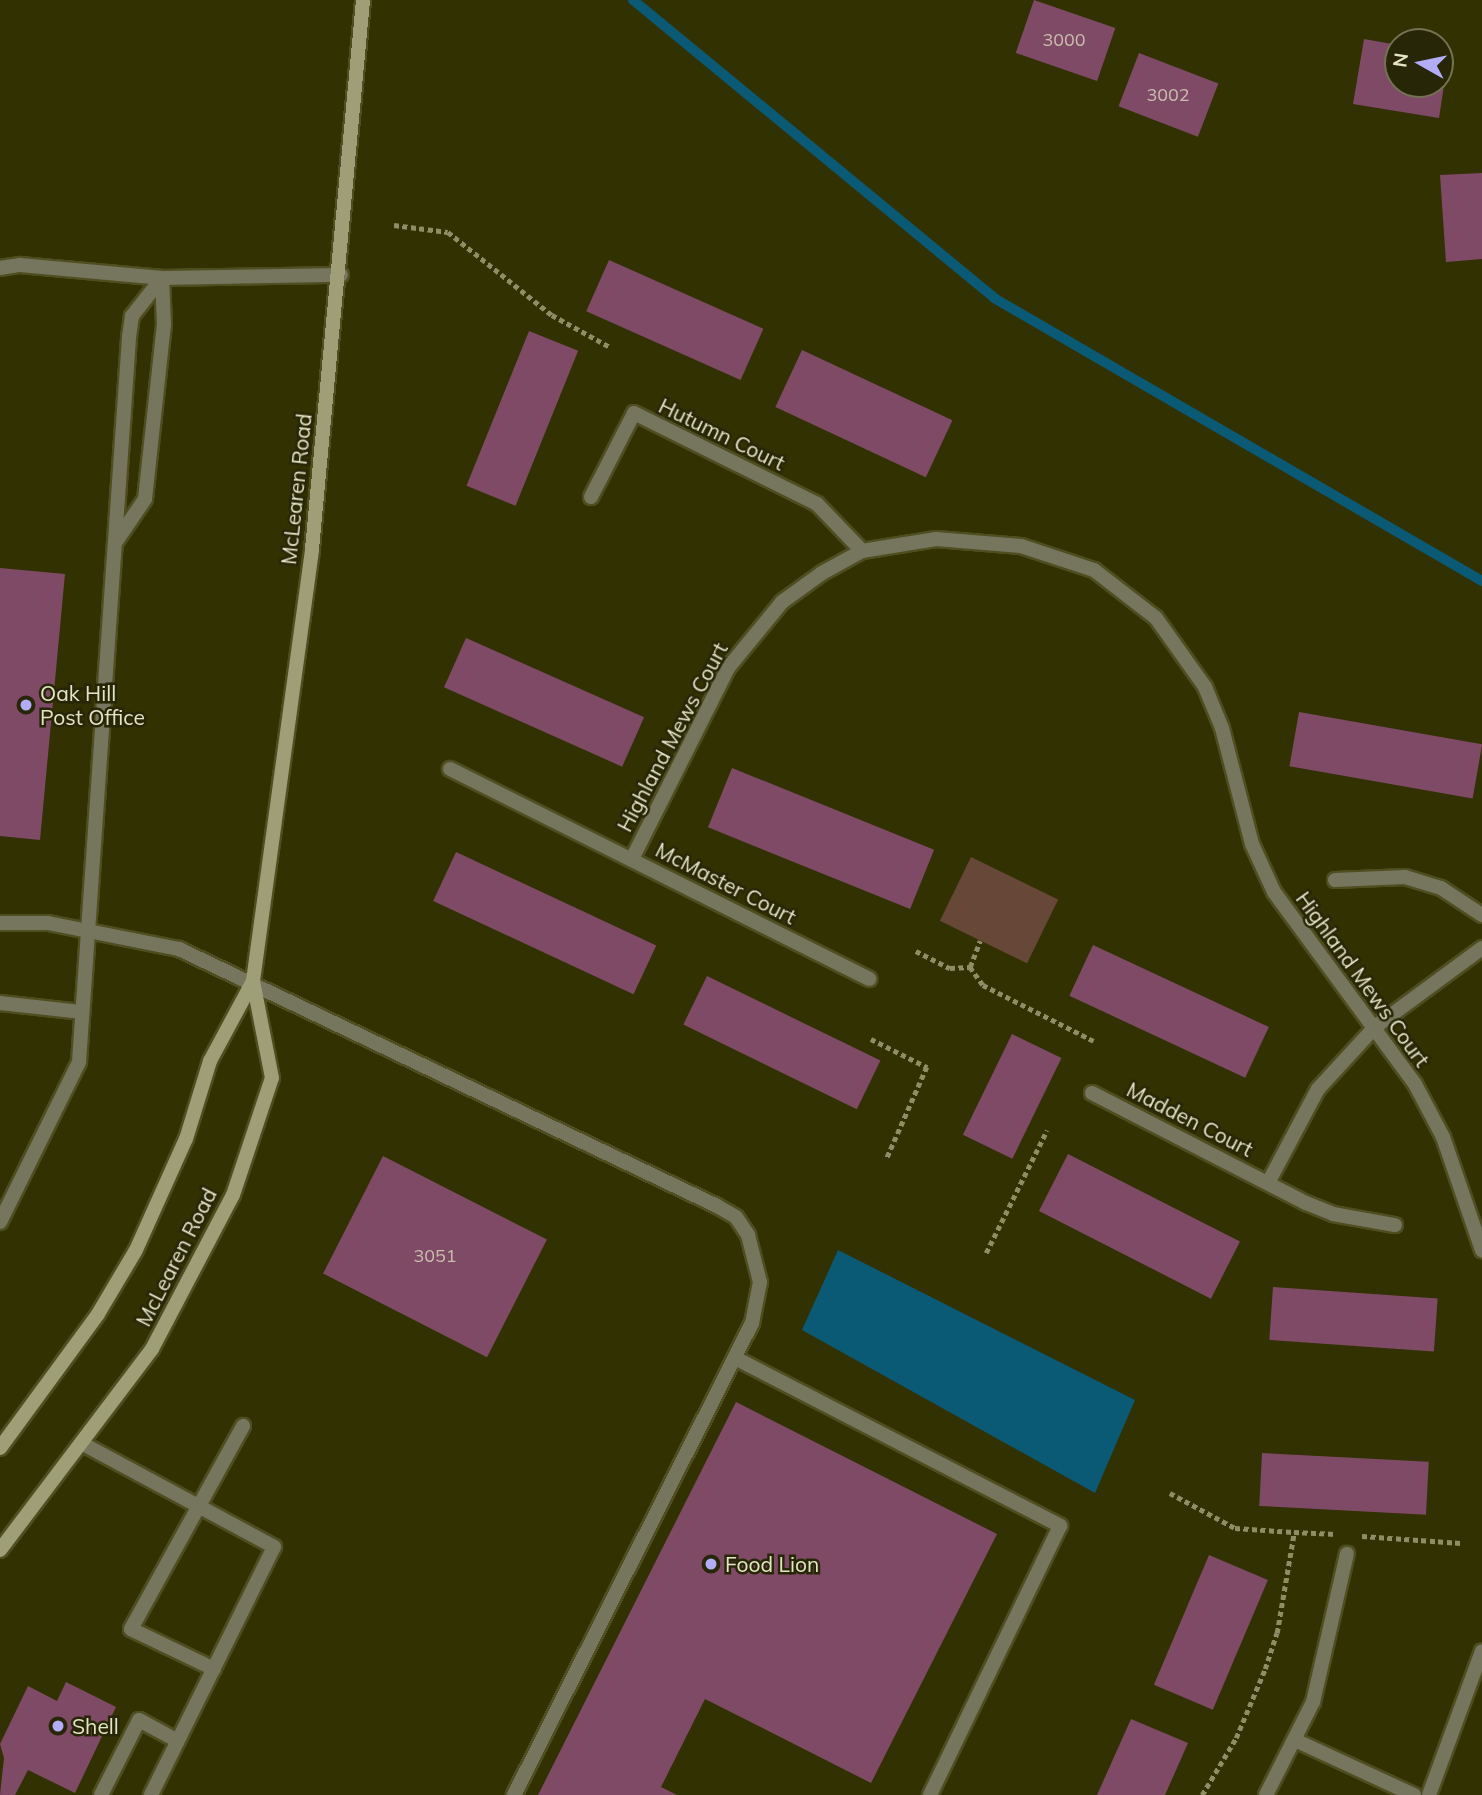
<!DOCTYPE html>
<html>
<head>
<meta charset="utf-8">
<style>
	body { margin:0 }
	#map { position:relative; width:1482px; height:1795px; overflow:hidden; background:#323101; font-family:Mulish,sans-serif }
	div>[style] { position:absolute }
	.green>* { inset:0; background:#674737; transform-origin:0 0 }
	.water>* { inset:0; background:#0b5a75 }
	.stream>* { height:10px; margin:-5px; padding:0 5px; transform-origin:5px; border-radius:5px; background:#0b5a75 }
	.building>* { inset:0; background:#7f4a66; transform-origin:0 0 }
	.path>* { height:4.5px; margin-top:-2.25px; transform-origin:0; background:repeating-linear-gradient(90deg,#8d8d66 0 5px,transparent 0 8.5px) }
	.roads { filter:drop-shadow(2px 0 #4e4e21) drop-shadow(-2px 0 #4e4e21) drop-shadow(0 2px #4e4e21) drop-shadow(0 -2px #4e4e21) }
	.service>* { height:14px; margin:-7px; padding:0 7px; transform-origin:7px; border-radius:7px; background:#76765e }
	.minor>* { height:14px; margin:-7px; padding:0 7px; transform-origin:7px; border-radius:7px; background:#76765e }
	.secondary>* { height:14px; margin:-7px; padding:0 7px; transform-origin:7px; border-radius:7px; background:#9f9f77 }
	.dots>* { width:19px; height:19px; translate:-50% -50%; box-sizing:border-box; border:4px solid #272607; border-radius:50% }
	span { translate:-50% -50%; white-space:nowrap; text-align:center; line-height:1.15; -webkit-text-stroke:5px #272607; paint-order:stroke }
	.number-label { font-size:18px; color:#cbbeae }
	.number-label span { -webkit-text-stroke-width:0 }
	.street-label { font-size:21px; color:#e4e4c6 }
	.poi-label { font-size:21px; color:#e4e4c6 }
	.left { translate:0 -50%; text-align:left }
	.north { position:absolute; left:1384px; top:28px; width:70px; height:70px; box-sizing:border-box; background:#272607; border:2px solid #737253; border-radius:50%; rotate:279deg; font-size:19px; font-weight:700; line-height:28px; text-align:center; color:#e4e4c6 }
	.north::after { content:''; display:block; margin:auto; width:24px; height:32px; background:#b3acf9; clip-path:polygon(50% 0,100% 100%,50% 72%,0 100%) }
</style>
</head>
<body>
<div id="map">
	<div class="green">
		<div style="left:971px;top:857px;width:97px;height:71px;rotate:26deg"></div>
	</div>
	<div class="water">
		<div style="clip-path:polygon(838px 1250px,1135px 1400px,1095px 1493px,802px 1330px)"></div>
	</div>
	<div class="stream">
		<div style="left:633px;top:0;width:468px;rotate:39.5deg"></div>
		<div style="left:994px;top:298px;width:564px;rotate:30.11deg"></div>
	</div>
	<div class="building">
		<div style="left:1034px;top:0;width:86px;height:56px;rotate:19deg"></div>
		<div style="clip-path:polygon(1364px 39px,1398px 45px,1398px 84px,1440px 84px,1440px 51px,1449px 53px,1439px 118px,1353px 104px)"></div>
		<div style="left:1139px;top:53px;width:85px;height:57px;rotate:21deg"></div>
		<div style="clip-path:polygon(1482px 173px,1482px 259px,1446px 262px,1440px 175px)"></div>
		<div style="left:609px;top:260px;width:169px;height:56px;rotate:24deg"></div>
		<div style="left:529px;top:331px;width:53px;height:167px;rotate:22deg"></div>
		<div style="left:802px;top:350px;width:166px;height:63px;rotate:25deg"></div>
		<div style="clip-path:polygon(0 568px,65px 574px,40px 840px,0 836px)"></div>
		<div style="left:466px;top:638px;width:195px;height:54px;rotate:24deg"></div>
		<div style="left:1299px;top:712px;width:186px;height:55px;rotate:10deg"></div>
		<div style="left:732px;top:768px;width:218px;height:64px;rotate:22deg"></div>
		<div style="left:456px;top:852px;width:221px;height:54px;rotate:25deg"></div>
		<div style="left:1093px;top:945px;width:194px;height:56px;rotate:25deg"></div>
		<div style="left:707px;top:976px;width:193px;height:54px;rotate:26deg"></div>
		<div style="left:1012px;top:1034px;width:55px;height:112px;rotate:26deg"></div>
		<div style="left:1068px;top:1154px;width:193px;height:64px;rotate:27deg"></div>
		<div style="left:383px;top:1156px;width:184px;height:132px;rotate:27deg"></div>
		<div style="left:1273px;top:1287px;width:165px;height:53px;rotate:4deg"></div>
		<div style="clip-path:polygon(736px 1402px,997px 1534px,871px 1783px,705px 1699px,661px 1787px,677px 1795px,538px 1795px)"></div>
		<div style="left:1262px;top:1453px;width:167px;height:53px;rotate:3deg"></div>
		<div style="left:1209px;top:1555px;width:64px;height:141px;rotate:23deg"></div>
		<div style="clip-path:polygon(66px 1682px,116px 1707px,75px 1793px,28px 1770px,15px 1795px,0 1795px,4px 1758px,0 1744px,28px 1686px,57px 1701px)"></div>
		<div style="clip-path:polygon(1131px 1719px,1188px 1743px,1165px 1795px,1097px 1795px)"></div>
	</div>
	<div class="path">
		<div style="left:394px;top:225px;width:54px;rotate:7.4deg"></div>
		<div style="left:448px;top:232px;width:133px;rotate:38.6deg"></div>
		<div style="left:552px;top:315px;width:66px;rotate:28.9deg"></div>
		<div style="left:916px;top:951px;width:38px;rotate:27deg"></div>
		<div style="left:950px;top:968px;width:20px;rotate:-3deg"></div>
		<div style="left:970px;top:967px;width:28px;rotate:-69deg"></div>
		<div style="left:970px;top:967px;width:22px;rotate:54deg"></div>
		<div style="left:983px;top:985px;width:124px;rotate:26.8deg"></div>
		<div style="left:871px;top:1039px;width:63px;rotate:26.6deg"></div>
		<div style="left:927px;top:1067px;width:99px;rotate:113.7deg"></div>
		<div style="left:986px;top:1253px;width:137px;rotate:-63.6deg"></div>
		<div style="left:1170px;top:1493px;width:74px;rotate:28.3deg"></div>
		<div style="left:1235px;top:1528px;width:59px;rotate:3.9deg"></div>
		<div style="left:1362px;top:1536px;width:99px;rotate:4deg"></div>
		<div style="left:1202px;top:1795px;width:66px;rotate:-59.2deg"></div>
		<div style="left:1236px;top:1738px;width:75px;rotate:-67.2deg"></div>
		<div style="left:1265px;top:1669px;width:38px;rotate:-72deg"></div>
		<div style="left:1277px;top:1633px;width:102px;rotate:-80.4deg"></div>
		<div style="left:1294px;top:1532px;width:42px;rotate:2.7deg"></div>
	</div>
	<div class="roads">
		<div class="service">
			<div style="left:0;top:268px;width:20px;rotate:-9deg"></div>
			<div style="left:20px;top:265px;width:143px;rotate:5.2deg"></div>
			<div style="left:162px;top:278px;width:179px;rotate:-1deg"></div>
			<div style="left:115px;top:543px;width:53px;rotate:-55.7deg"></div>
			<div style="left:145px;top:499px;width:175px;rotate:-83.8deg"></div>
			<div style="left:164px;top:325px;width:47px;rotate:-92.4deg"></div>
			<div style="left:0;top:923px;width:48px"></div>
			<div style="left:48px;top:923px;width:134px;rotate:11.2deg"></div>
			<div style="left:179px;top:949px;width:596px;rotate:25.53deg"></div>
			<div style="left:717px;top:1206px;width:22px;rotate:30deg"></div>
			<div style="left:736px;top:1217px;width:22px;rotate:56deg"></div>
			<div style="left:748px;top:1235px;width:49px;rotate:75.7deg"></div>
			<div style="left:760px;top:1282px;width:42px;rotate:101deg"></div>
			<div style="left:752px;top:1323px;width:529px;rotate:116.76deg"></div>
			<div style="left:0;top:1003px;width:81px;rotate:6.3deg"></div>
			<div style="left:0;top:1222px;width:178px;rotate:-63.7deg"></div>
			<div style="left:79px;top:1062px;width:727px;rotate:-86.05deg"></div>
			<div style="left:129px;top:337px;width:21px;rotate:-82deg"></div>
			<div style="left:132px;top:316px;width:48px;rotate:-51.7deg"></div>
			<div style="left:735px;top:1358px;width:366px;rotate:27.3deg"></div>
			<div style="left:1060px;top:1526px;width:299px;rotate:115.8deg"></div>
			<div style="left:83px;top:1444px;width:217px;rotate:28.3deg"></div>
			<div style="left:274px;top:1547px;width:277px;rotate:116.4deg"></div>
			<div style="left:214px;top:1669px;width:92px;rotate:-154.3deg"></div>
			<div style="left:131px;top:1629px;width:232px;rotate:-61.1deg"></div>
			<div style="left:101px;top:1795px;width:84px;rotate:-63.1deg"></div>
			<div style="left:139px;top:1720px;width:44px;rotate:28.3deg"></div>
		</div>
		<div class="minor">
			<div style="left:591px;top:497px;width:94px;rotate:-62.9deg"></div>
			<div style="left:634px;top:413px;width:204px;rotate:26.4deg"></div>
			<div style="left:817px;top:504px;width:65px;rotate:46.2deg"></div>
			<div style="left:450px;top:769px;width:469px;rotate:26.6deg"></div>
			<div style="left:632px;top:859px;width:214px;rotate:-63.3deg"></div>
			<div style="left:728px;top:668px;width:85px;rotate:-50.7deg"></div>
			<div style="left:782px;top:602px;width:49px;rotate:-35.9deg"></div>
			<div style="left:822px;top:573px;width:46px;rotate:-28.8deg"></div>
			<div style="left:862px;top:551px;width:75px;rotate:-9.2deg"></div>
			<div style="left:936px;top:539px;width:85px;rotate:4.7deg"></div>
			<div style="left:1021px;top:546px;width:77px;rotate:18.2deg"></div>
			<div style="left:1094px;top:570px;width:78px;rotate:37.7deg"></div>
			<div style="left:1156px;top:618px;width:85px;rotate:54.6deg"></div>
			<div style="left:1205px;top:687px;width:44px;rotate:67.5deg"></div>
			<div style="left:1222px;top:728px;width:120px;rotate:75.5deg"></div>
			<div style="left:1252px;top:844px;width:53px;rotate:65.4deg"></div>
			<div style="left:1274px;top:892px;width:238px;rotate:53.7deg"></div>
			<div style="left:1415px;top:1084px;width:60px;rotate:62.2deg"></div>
			<div style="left:1443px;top:1137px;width:120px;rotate:71deg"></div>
			<div style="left:1335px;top:880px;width:70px;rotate:-2.5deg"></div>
			<div style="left:1405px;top:877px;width:38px;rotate:17deg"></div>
			<div style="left:1441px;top:888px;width:49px;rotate:33.4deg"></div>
			<div style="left:1092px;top:1093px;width:241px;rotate:27.2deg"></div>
			<div style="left:1306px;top:1203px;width:29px;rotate:22deg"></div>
			<div style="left:1333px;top:1214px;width:63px;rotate:10.1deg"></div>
			<div style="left:1268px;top:1183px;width:106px;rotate:-62deg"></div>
			<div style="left:1318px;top:1089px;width:84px;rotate:-47.4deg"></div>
			<div style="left:1375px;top:1027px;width:133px;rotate:-36.4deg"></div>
			<div style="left:1297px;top:1741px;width:129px;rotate:24.8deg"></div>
			<div style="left:1266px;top:1795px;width:104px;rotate:-63.2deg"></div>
			<div style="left:1313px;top:1702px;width:152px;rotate:-77.1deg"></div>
			<div style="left:1429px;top:1795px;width:153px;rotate:-69.8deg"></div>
		</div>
		<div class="secondary">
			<div style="left:0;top:1448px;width:166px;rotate:-53.8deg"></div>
			<div style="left:98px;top:1314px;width:74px;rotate:-59.3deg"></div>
			<div style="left:136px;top:1250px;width:122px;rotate:-65.8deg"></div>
			<div style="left:186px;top:1139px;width:82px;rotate:-72.9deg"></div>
			<div style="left:210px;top:1061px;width:91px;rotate:-61.7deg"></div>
			<div style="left:253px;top:981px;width:436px;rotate:-82.2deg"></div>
			<div style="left:312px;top:549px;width:551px;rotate:-84.69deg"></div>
			<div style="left:0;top:1550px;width:252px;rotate:-52.9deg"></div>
			<div style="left:152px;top:1349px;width:174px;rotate:-62.3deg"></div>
			<div style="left:233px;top:1195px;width:123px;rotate:-71.6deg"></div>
			<div style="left:272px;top:1078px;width:99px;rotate:-101.1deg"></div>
		</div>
	</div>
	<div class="dots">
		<div style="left:26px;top:705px;background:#b3acf9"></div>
		<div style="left:711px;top:1564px;background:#b3acf9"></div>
		<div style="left:58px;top:1726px;background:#b3acf9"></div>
	</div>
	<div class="number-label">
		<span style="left:1064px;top:40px">3000</span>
		<span style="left:1168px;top:95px">3002</span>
		<span style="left:435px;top:1256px">3051</span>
	</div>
	<div class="street-label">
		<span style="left:722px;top:434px;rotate:26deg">Hutumn Court</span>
		<span style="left:296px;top:489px;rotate:-84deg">McLearen Road</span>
		<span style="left:672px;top:737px;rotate:-62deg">Highland Mews Court</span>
		<span style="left:726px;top:883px;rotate:27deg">McMaster Court</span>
		<span style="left:1363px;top:979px;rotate:54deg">Highland Mews Court</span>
		<span style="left:1190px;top:1119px;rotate:27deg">Madden Court</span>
		<span style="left:176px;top:1257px;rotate:-63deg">McLearen Road</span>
	</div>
	<div class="poi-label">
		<span class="left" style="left:40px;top:705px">Oak Hill<br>Post Office</span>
		<span class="left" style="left:725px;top:1564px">Food Lion</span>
		<span class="left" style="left:72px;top:1726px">Shell</span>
	</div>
	<div class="north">N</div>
</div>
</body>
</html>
